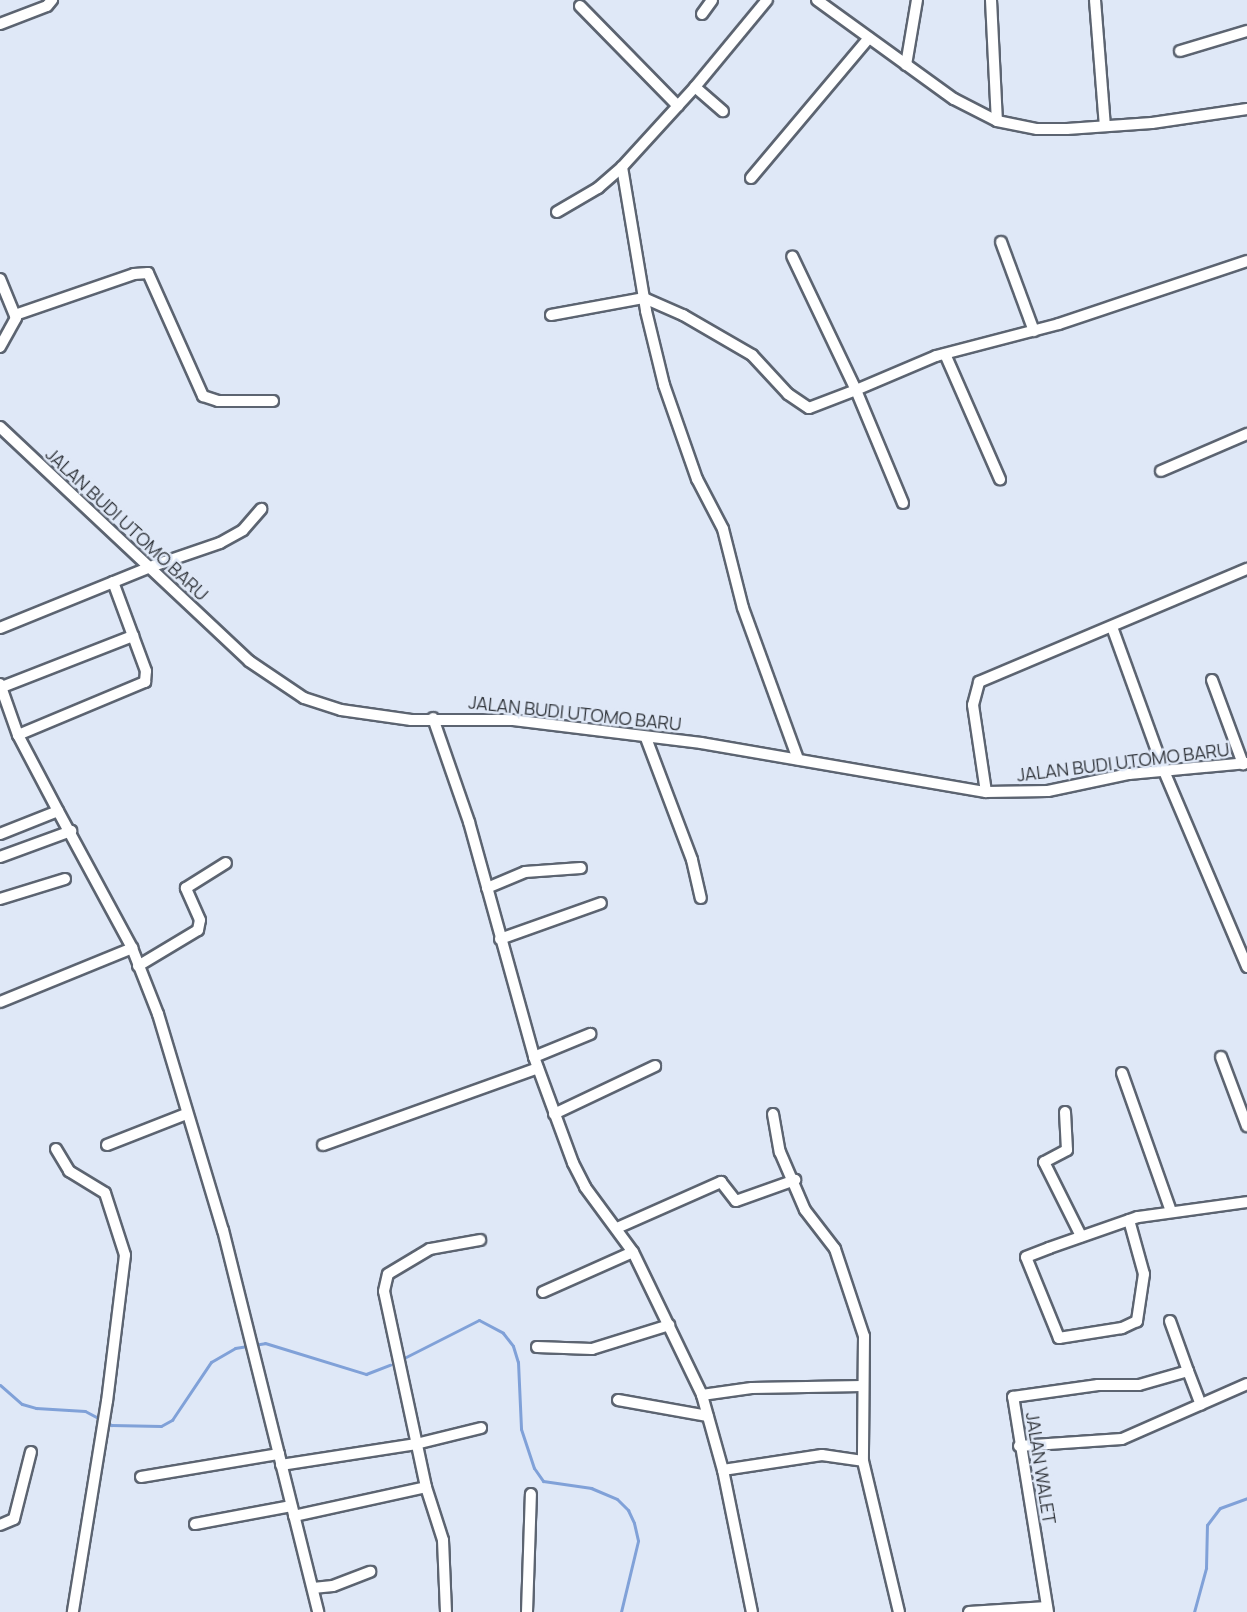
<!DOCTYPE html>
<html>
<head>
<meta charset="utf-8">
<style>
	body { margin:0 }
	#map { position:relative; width:1247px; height:1612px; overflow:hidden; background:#dfe8f7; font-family:Manrope,sans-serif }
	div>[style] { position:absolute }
	.stream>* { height:3px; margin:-1.5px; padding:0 1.5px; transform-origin:1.5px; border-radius:1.5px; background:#80a1d8 }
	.roads { filter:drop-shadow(2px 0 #5c6471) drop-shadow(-2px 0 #5c6471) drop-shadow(0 2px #5c6471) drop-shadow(0 -2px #5c6471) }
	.minor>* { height:10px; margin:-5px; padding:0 5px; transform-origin:5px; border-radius:5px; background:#fff }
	span { translate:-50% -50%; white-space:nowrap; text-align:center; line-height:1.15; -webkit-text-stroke:5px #dfe8f7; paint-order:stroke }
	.street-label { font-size:18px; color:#30343a }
</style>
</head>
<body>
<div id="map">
	<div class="stream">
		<div style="left:404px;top:1358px;width:84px;rotate:-26.9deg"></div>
		<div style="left:479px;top:1320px;width:27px;rotate:28deg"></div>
		<div style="left:503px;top:1333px;width:16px;rotate:52deg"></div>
		<div style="left:513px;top:1346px;width:17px;rotate:73deg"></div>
		<div style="left:518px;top:1362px;width:67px;rotate:87.4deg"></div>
		<div style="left:521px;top:1429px;width:41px;rotate:71.6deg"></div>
		<div style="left:534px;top:1468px;width:16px;rotate:55deg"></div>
		<div style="left:543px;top:1481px;width:49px;rotate:8.3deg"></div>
		<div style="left:591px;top:1488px;width:28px;rotate:23deg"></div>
		<div style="left:617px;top:1499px;width:16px;rotate:45deg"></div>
		<div style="left:628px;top:1510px;width:14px;rotate:65deg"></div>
		<div style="left:634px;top:1523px;width:18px;rotate:77deg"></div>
		<div style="left:638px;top:1541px;width:73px;rotate:103.5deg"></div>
		<div style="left:0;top:1385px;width:29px;rotate:41deg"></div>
		<div style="left:22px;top:1404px;width:15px;rotate:16deg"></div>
		<div style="left:36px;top:1408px;width:49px;rotate:3.5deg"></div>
		<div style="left:85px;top:1411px;width:30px;rotate:28deg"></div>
		<div style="left:111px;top:1425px;width:50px;rotate:1.1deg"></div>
		<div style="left:161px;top:1426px;width:13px;rotate:-29deg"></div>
		<div style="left:172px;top:1420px;width:70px;rotate:-56.1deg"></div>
		<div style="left:211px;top:1362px;width:28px;rotate:-30deg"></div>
		<div style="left:235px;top:1348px;width:30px;rotate:-9deg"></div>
		<div style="left:265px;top:1343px;width:106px;rotate:17.1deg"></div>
		<div style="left:366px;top:1374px;width:26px;rotate:-21deg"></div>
		<div style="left:1194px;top:1612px;width:46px;rotate:-74.7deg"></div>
		<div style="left:1206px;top:1568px;width:43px;rotate:-88.7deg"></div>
		<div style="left:1207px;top:1525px;width:21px;rotate:-53deg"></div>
		<div style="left:1220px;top:1508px;width:29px;rotate:-20deg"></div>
	</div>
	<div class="roads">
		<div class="minor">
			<div style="left:817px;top:0;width:169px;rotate:35.9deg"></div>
			<div style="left:954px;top:99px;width:48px;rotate:27.1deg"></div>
			<div style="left:997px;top:121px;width:41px;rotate:11.3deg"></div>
			<div style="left:1037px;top:129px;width:30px"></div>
			<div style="left:1067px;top:129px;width:85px;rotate:-4deg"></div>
			<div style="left:1152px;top:123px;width:96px;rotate:-8.4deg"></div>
			<div style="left:991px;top:0;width:121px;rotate:87.2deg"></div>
			<div style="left:1095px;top:0;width:126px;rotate:85.5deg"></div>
			<div style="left:580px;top:6px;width:140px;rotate:45.6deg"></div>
			<div style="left:702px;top:14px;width:17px;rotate:-54deg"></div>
			<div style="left:0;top:24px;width:50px;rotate:-21deg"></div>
			<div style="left:47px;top:6px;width:8px;rotate:-50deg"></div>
			<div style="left:1180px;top:51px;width:70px;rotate:-16.6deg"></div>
			<div style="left:906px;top:65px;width:66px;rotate:-80.4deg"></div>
			<div style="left:695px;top:87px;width:37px;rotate:41deg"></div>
			<div style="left:622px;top:167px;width:146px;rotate:80.5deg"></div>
			<div style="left:646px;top:311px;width:76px;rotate:76.3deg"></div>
			<div style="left:664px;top:385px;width:100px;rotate:70.7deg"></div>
			<div style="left:697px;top:479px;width:56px;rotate:62.5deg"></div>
			<div style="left:723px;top:529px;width:81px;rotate:75.8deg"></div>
			<div style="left:743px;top:608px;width:161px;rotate:70deg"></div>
			<div style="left:751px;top:178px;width:183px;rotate:-49.9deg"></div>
			<div style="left:557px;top:212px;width:48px;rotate:-30.3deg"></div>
			<div style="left:598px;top:188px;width:32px;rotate:-41deg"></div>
			<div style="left:622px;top:167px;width:108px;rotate:-47.6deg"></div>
			<div style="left:695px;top:87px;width:113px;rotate:-50.4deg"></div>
			<div style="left:1001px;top:242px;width:95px;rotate:69.7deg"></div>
			<div style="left:0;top:279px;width:42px;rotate:67.7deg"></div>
			<div style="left:16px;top:318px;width:33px;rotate:119deg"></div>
			<div style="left:15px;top:315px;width:126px;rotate:-19deg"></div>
			<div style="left:134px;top:274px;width:14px;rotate:-4deg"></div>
			<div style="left:148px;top:273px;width:135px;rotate:65.9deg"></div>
			<div style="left:203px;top:396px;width:16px;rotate:18deg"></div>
			<div style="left:218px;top:401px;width:55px"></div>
			<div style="left:551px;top:315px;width:95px;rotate:-10.4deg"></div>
			<div style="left:644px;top:298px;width:43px;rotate:23.6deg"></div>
			<div style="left:683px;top:315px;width:80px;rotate:30.1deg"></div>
			<div style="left:752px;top:355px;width:53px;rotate:47.3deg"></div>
			<div style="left:788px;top:394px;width:25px;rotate:34deg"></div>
			<div style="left:809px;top:408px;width:50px;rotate:-21deg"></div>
			<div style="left:856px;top:390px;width:148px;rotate:-115.5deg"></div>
			<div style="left:945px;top:354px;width:137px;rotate:66.3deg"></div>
			<div style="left:0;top:427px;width:342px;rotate:43.2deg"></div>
			<div style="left:249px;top:661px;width:66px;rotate:33.9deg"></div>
			<div style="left:304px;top:698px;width:39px;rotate:18deg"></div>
			<div style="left:341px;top:710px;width:71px;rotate:8.1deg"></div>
			<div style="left:411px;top:720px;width:101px"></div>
			<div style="left:512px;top:720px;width:190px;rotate:6.9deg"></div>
			<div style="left:701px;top:743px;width:289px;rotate:9.8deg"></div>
			<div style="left:986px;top:792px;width:62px;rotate:-0.9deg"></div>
			<div style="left:1048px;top:791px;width:83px;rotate:-11.9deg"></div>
			<div style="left:1129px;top:774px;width:119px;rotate:-5.3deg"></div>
			<div style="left:1161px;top:471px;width:94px;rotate:-23.3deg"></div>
			<div style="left:903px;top:503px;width:122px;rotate:-112.6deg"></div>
			<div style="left:856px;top:390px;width:87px;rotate:-23deg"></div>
			<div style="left:936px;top:356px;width:127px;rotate:-14.6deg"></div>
			<div style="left:1059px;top:324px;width:198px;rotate:-18.5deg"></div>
			<div style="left:1112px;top:627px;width:153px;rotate:70.1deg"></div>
			<div style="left:1164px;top:771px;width:213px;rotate:67deg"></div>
			<div style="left:0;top:628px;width:162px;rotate:-22.1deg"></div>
			<div style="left:150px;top:567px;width:74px;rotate:-18.9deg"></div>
			<div style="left:220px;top:543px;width:26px;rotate:-29deg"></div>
			<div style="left:243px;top:530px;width:28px;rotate:-49deg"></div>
			<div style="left:1212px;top:680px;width:90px;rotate:69.7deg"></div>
			<div style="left:0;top:684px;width:54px;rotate:70.6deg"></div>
			<div style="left:18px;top:735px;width:86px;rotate:62.2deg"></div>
			<div style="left:2px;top:687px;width:141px;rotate:-21.3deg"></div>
			<div style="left:433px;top:718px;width:110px;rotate:70.9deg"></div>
			<div style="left:469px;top:822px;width:244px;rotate:74.5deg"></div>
			<div style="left:534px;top:1057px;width:113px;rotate:69.8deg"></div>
			<div style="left:573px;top:1163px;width:27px;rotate:63deg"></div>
			<div style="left:585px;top:1187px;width:81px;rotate:53.6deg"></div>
			<div style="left:633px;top:1252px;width:159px;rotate:64.2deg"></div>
			<div style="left:702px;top:1395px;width:78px;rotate:74.4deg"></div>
			<div style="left:723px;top:1470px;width:145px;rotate:78.5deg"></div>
			<div style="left:18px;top:735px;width:138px;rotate:-22.7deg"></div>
			<div style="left:145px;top:682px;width:11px;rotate:-85deg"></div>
			<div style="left:146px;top:671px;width:95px;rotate:-110.3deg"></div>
			<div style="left:646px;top:738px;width:130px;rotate:69.3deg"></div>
			<div style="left:692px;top:860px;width:39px;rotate:77deg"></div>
			<div style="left:986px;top:792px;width:88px;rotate:-98.5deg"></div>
			<div style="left:973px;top:705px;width:24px;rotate:-75deg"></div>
			<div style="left:979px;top:682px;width:291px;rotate:-22.9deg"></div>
			<div style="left:0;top:834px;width:62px;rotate:-21.6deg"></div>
			<div style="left:58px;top:811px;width:156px;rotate:61.6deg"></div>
			<div style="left:132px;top:948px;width:71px;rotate:68.5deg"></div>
			<div style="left:158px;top:1014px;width:226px;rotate:73.3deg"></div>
			<div style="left:223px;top:1230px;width:394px;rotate:76deg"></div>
			<div style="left:0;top:857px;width:76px;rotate:-20.1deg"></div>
			<div style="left:487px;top:888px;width:41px;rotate:-22.8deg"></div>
			<div style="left:525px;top:872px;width:56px;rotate:-4.1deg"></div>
			<div style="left:0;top:899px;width:68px;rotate:-17.1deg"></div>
			<div style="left:500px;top:939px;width:107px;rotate:-19.6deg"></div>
			<div style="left:138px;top:966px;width:70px;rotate:-31deg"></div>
			<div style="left:198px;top:930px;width:10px;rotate:-79deg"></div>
			<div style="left:200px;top:920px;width:35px;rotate:-114deg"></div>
			<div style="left:186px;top:888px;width:47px;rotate:-32deg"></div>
			<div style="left:0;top:1002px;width:143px;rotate:-22.2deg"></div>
			<div style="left:534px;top:1057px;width:61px;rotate:-22.3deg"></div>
			<div style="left:1221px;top:1057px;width:74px;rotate:69.4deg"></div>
			<div style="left:1122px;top:1073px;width:146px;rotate:70.5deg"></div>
			<div style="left:1065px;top:1112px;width:38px;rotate:87deg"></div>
			<div style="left:1067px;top:1150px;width:26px;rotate:152deg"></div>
			<div style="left:1044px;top:1162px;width:83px;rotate:63.4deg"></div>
			<div style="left:554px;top:1114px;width:112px;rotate:-25.4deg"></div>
			<div style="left:773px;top:1114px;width:39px;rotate:80deg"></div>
			<div style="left:780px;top:1152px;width:63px;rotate:66.7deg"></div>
			<div style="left:805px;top:1210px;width:49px;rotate:52.4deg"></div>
			<div style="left:835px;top:1249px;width:92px;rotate:71.6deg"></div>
			<div style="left:864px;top:1336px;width:125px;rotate:90.5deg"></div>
			<div style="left:863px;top:1461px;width:155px;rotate:76.6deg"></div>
			<div style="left:107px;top:1145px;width:85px;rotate:-21.4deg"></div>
			<div style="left:323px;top:1145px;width:228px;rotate:-19.7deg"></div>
			<div style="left:56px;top:1149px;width:26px;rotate:59deg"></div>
			<div style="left:69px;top:1171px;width:42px;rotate:31.4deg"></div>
			<div style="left:105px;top:1193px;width:65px;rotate:72.1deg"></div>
			<div style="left:125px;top:1255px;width:147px;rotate:97deg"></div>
			<div style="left:107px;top:1401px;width:214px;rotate:99.2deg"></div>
			<div style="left:1129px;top:1220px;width:56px;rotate:74.5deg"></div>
			<div style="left:1144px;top:1274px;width:48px;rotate:98.5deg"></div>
			<div style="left:1137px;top:1321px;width:17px;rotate:155deg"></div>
			<div style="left:1122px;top:1328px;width:64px;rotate:171deg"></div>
			<div style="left:1059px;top:1338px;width:87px;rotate:-112.2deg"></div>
			<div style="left:1026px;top:1257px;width:25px;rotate:-21deg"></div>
			<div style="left:1049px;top:1248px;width:94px;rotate:-19.2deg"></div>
			<div style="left:1138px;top:1217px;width:110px;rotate:-7.8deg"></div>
			<div style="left:617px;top:1228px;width:114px;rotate:-23.9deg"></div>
			<div style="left:721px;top:1182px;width:24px;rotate:52deg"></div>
			<div style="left:736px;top:1201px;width:63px;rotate:-19.6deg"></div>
			<div style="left:543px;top:1292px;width:98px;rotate:-24deg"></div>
			<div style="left:1170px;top:1321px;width:53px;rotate:70.2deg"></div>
			<div style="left:537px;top:1347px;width:55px;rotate:2.1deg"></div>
			<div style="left:592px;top:1349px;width:81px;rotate:-17.3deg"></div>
			<div style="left:702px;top:1395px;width:50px;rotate:-8deg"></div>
			<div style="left:752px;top:1388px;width:110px;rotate:-1deg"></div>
			<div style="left:618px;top:1400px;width:91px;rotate:10.1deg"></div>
			<div style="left:1019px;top:1446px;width:103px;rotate:-3.9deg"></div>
			<div style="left:1122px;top:1439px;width:137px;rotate:-23.7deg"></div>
			<div style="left:281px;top:1465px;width:137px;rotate:-8.8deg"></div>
			<div style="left:416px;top:1444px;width:67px;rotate:-13.8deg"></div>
			<div style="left:723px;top:1470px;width:100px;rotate:-8.6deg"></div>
			<div style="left:822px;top:1455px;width:41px;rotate:8.3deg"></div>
			<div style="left:141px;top:1477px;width:140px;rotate:-9.5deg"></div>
			<div style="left:294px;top:1516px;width:135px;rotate:-12.4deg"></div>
			<div style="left:195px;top:1524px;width:98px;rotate:-10.6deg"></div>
			<div style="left:0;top:1525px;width:15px;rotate:-23deg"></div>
			<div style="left:14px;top:1519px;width:69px;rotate:-75.8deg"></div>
			<div style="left:313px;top:1588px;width:20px;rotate:-6deg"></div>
			<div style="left:333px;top:1586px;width:40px;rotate:-21deg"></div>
			<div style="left:446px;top:1612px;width:72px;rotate:-92.4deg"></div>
			<div style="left:443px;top:1540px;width:56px;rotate:-107.8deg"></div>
			<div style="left:426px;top:1487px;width:200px;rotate:-102.1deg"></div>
			<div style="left:384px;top:1291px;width:17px;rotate:-77deg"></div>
			<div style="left:388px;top:1274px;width:49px;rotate:-30.8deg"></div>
			<div style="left:430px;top:1249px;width:51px;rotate:-10.2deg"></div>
			<div style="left:527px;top:1612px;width:118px;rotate:-88.1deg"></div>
			<div style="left:969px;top:1612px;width:78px;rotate:-3.7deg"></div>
			<div style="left:1048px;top:1612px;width:218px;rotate:-99.2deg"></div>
			<div style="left:1013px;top:1397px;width:86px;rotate:-8deg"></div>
			<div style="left:1098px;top:1385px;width:41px"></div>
			<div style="left:1139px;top:1385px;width:51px;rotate:-15.9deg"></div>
			<div style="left:1188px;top:1371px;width:36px;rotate:69deg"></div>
		</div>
	</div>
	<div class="street-label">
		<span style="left:127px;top:524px;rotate:43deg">JALAN BUDI UTOMO BARU</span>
		<span style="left:575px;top:713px;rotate:6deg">JALAN BUDI UTOMO BARU</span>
		<span style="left:1123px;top:762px;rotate:-7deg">JALAN BUDI UTOMO BARU</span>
		<span style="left:1041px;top:1468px;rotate:81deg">JALAN WALET</span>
	</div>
</div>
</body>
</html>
